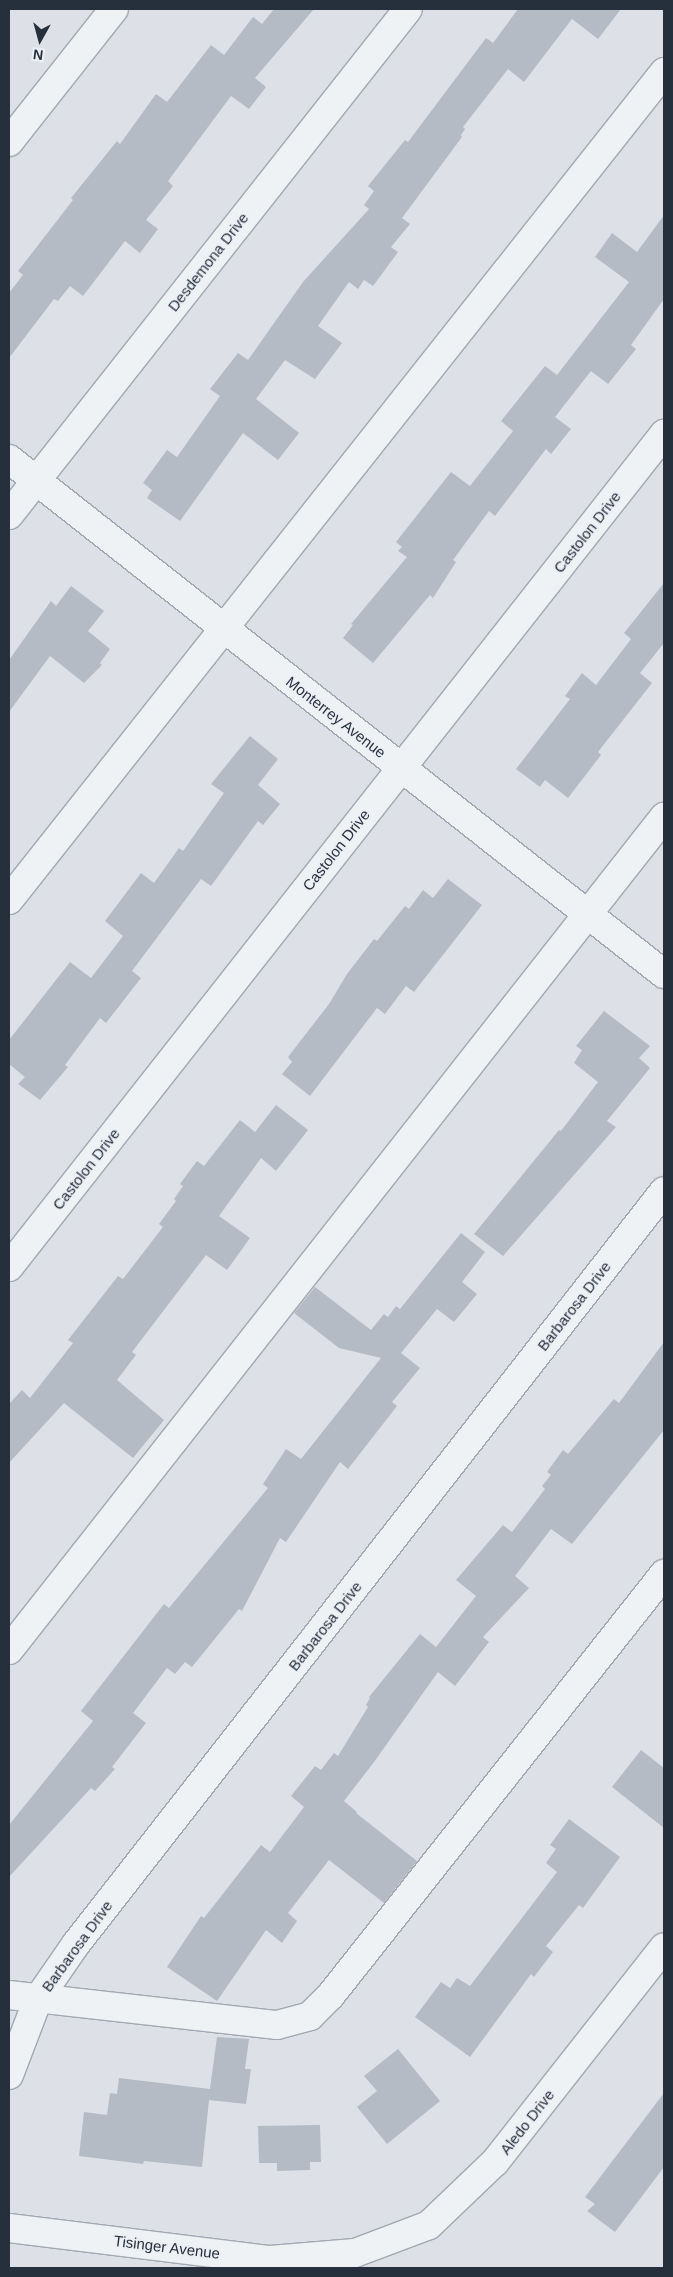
<!DOCTYPE html>
<html>
<head>
<meta charset="utf-8">
<style>
	body { margin:0 }
	#map { position:relative; width:673px; height:2277px; overflow:hidden; background:#dde1e7; font-family:Helvetica,sans-serif }
	div>[style] { position:absolute }
	.building>* { inset:0; background:#b4bbc4 }
	.roads { filter:drop-shadow(1px 0 #a2a8b1) drop-shadow(-1px 0 #a2a8b1) drop-shadow(0 1px #a2a8b1) drop-shadow(0 -1px #a2a8b1) }
	.minor>* { height:28px; margin:-14px; padding:0 14px; transform-origin:14px; border-radius:14px; background:#eff2f5 }
	span { translate:-50% -50%; white-space:nowrap; text-align:center; line-height:1.15; -webkit-text-stroke:4.5px #ecf0f5; paint-order:stroke }
	.street-label { font-size:15px; color:#26303d }
	.frame { position:absolute; inset:0; border:10px solid #26303d; pointer-events:none }
	.north { position:absolute; left:15px; top:15px; width:50px; height:50px; -webkit-text-stroke:4px #ecf0f5; paint-order:stroke; rotate:187deg; font-size:14px; font-weight:700; line-height:20px; text-align:center; color:#26303d }
	.north::after { content:''; display:block; margin:auto; width:18px; height:22px; background:#26303d; clip-path:polygon(50% 0,100% 100%,50% 72%,0 100%) }
</style>
</head>
<body>
<div id="map">
	<div class="building">
		<div style="clip-path:polygon(274px 9px,314px 9px,255px 78px,266px 87px,249px 109px,231px 96px,168px 181px,173px 186px,146px 220px,158px 229px,140px 253px,125px 241px,83px 296px,70px 286px,58px 301px,54px 299px,9px 358px,9px 293px,23px 275px,18px 271px,73px 200px,71px 198px,117px 141px,120px 144px,156px 94px,167px 102px,211px 45px,224px 55px,253px 17px,262px 24px)"></div>
		<div style="clip-path:polygon(518px 9px,621px 9px,598px 39px,572px 19px,524px 82px,508px 69px,463px 127px,465px 129px,461px 135px,462px 137px,402px 218px,410px 224px,391px 247px,398px 252px,373px 286px,364px 280px,358px 289px,349px 282px,318px 326px,342px 343px,315px 379px,285px 360px,256px 399px,299px 433px,278px 460px,243px 433px,180px 521px,147px 498px,152px 490px,143px 483px,167px 450px,177px 457px,220px 396px,210px 389px,238px 353px,248px 360px,303px 282px,369px 209px,364px 205px,374px 191px,368px 186px,405px 140px,408px 142px,486px 38px,493px 43px)"></div>
		<div style="clip-path:polygon(664px 215px,664px 299px,631px 345px,636px 349px,608px 384px,591px 371px,555px 417px,571px 429px,551px 454px,546px 449px,495px 516px,489px 511px,453px 560px,456px 562px,433px 598px,430px 595px,373px 663px,343px 638px,353px 625px,351px 624px,407px 557px,398px 551px,402px 547px,396px 542px,451px 472px,470px 486px,513px 431px,501px 421px,545px 366px,557px 375px,629px 282px,595px 257px,612px 233px,637px 252px)"></div>
		<div style="clip-path:polygon(664px 583px,664px 643px,640px 673px,652px 683px,598px 752px,601px 755px,568px 798px,545px 780px,540px 787px,516px 769px,570px 699px,565px 696px,582px 673px,596px 685px,631px 639px,624px 633px)"></div>
		<div style="clip-path:polygon(71px 586px,104px 611px,88px 631px,110px 649px,100px 663px,102px 665px,84px 683px,50px 656px,9px 712px,9px 660px,51px 601px,56px 606px)"></div>
		<div style="clip-path:polygon(250px 736px,278px 759px,258px 785px,280px 804px,263px 825px,258px 821px,211px 886px,201px 879px,132px 971px,141px 978px,106px 1023px,100px 1018px,65px 1065px,68px 1067px,40px 1100px,18px 1084px,25px 1077px,9px 1064px,9px 1040px,70px 962px,91px 978px,123px 936px,105px 921px,141px 873px,154px 883px,179px 848px,183px 851px,224px 793px,211px 784px)"></div>
		<div style="clip-path:polygon(448px 879px,482px 905px,414px 992px,406px 986px,385px 1014px,377px 1008px,310px 1096px,282px 1074px,292px 1062px,288px 1057px,329px 1004px,347px 974px,374px 939px,377px 941px,405px 906px,409px 909px,423px 890px,433px 898px)"></div>
		<div style="clip-path:polygon(604px 1011px,650px 1046px,639px 1058px,650px 1068px,607px 1121px,616px 1127px,503px 1256px,474px 1234px,559px 1130px,561px 1131px,598px 1082px,574px 1063px,582px 1050px,576px 1046px)"></div>
		<div style="clip-path:polygon(276px 1105px,308px 1130px,276px 1171px,261px 1158px,219px 1216px,250px 1238px,227px 1270px,206px 1255px,132px 1352px,136px 1355px,117px 1380px,164px 1420px,133px 1458px,64px 1403px,9px 1463px,9px 1404px,22px 1390px,30px 1398px,73px 1343px,68px 1340px,118px 1276px,123px 1279px,163px 1227px,159px 1224px,176px 1201px,174px 1199px,183px 1186px,180px 1184px,197px 1161px,204px 1166px,240px 1120px,255px 1132px)"></div>
		<div style="clip-path:polygon(461px 1233px,485px 1252px,462px 1282px,477px 1294px,454px 1322px,437px 1309px,401px 1353px,420px 1368px,392px 1402px,397px 1406px,348px 1469px,340px 1462px,286px 1542px,280px 1538px,242px 1611px,239px 1609px,192px 1667px,185px 1662px,175px 1674px,167px 1668px,133px 1713px,146px 1723px,112px 1767px,115px 1769px,95px 1791px,91px 1788px,9px 1877px,9px 1825px,93px 1721px,81px 1711px,164px 1604px,169px 1608px,268px 1488px,263px 1484px,286px 1449px,301px 1459px,381px 1358px,339px 1348px,294px 1313px,315px 1287px,371px 1330px,384px 1314px,388px 1317px,396px 1306px,400px 1309px)"></div>
		<div style="clip-path:polygon(664px 1342px,664px 1430px,572px 1544px,551px 1529px,515px 1576px,529px 1588px,483px 1637px,489px 1642px,455px 1686px,438px 1672px,374px 1762px,344px 1801px,357px 1812px,356px 1813px,417px 1861px,384px 1903px,329px 1860px,288px 1913px,297px 1921px,282px 1943px,266px 1930px,217px 2001px,167px 1967px,201px 1916px,204px 1918px,261px 1845px,270px 1852px,304px 1807px,291px 1796px,315px 1766px,321px 1770px,334px 1753px,338px 1756px,368px 1707px,366px 1705px,370px 1698px,369px 1697px,420px 1634px,436px 1647px,476px 1596px,456px 1580px,503px 1525px,512px 1532px,545px 1489px,542px 1486px,551px 1475px,547px 1472px,563px 1450px,568px 1454px,614px 1399px,619px 1403px)"></div>
		<div style="clip-path:polygon(641px 1750px,664px 1768px,664px 1828px,612px 1787px)"></div>
		<div style="clip-path:polygon(569px 1819px,620px 1857px,583px 1908px,579px 1905px,546px 1946px,553px 1952px,534px 1977px,531px 1974px,470px 2057px,415px 2017px,441px 1982px,450px 1988px,457px 1978px,470px 1986px,557px 1872px,546px 1863px,556px 1849px,550px 1845px)"></div>
		<div style="clip-path:polygon(217px 2037px,249px 2039px,245px 2069px,251px 2069px,246px 2104px,209px 2100px,202px 2167px,144px 2161px,143px 2164px,79px 2156px,84px 2112px,107px 2115px,110px 2093px,117px 2094px,119px 2078px,210px 2089px,209px 2096px)"></div>
		<div style="clip-path:polygon(398px 2049px,440px 2101px,387px 2144px,357px 2107px,377px 2091px,364px 2076px)"></div>
		<div style="clip-path:polygon(664px 2093px,664px 2167px,615px 2232px,587px 2211px,595px 2204px,585px 2197px)"></div>
		<div style="clip-path:polygon(320px 2125px,321px 2162px,310px 2162px,310px 2170px,277px 2171px,277px 2163px,259px 2163px,258px 2126px)"></div>
	</div>
	<div class="roads">
		<div class="minor">
			<div style="left:9px;top:142px;width:169px;rotate:-51.7deg"></div>
			<div style="left:9px;top:459px;width:833px;rotate:38.18deg"></div>
			<div style="left:9px;top:515px;width:644px;rotate:-51.74deg"></div>
			<div style="left:9px;top:900px;width:1056px;rotate:-51.65deg"></div>
			<div style="left:9px;top:1267px;width:1060px;rotate:-51.82deg"></div>
			<div style="left:9px;top:1650px;width:1060px;rotate:-51.82deg"></div>
			<div style="left:9px;top:1995px;width:270px;rotate:6.4deg"></div>
			<div style="left:277px;top:2025px;width:34px;rotate:-15deg"></div>
			<div style="left:310px;top:2016px;width:30px;rotate:-45deg"></div>
			<div style="left:331px;top:1995px;width:537px;rotate:-51.66deg"></div>
			<div style="left:9px;top:2075px;width:81px;rotate:-69.1deg"></div>
			<div style="left:38px;top:1999px;width:67px;rotate:-55.4deg"></div>
			<div style="left:76px;top:1944px;width:955px;rotate:-52.01deg"></div>
			<div style="left:9px;top:2228px;width:263px;rotate:7deg"></div>
			<div style="left:270px;top:2260px;width:85px;rotate:-4.7deg"></div>
			<div style="left:355px;top:2253px;width:79px;rotate:-20.7deg"></div>
			<div style="left:429px;top:2225px;width:91px;rotate:-43.7deg"></div>
			<div style="left:495px;top:2162px;width:273px;rotate:-51.8deg"></div>
		</div>
	</div>
	<div class="street-label">
		<span style="left:208px;top:262px;rotate:-52deg">Desdemona Drive</span>
		<span style="left:587px;top:532px;rotate:-52deg">Castolon Drive</span>
		<span style="left:336px;top:717px;rotate:38deg">Monterrey Avenue</span>
		<span style="left:336px;top:850px;rotate:-52deg">Castolon Drive</span>
		<span style="left:86px;top:1169px;rotate:-52deg">Castolon Drive</span>
		<span style="left:574px;top:1306px;rotate:-52deg">Barbarosa Drive</span>
		<span style="left:325px;top:1626px;rotate:-52deg">Barbarosa Drive</span>
		<span style="left:77px;top:1946px;rotate:-54deg">Barbarosa Drive</span>
		<span style="left:527px;top:2122px;rotate:-52deg">Aledo Drive</span>
		<span style="left:167px;top:2247px;rotate:7deg">Tisinger Avenue</span>
	</div>
	<div class="frame"></div>
	<div class="north">N</div>
</div>
</body>
</html>
